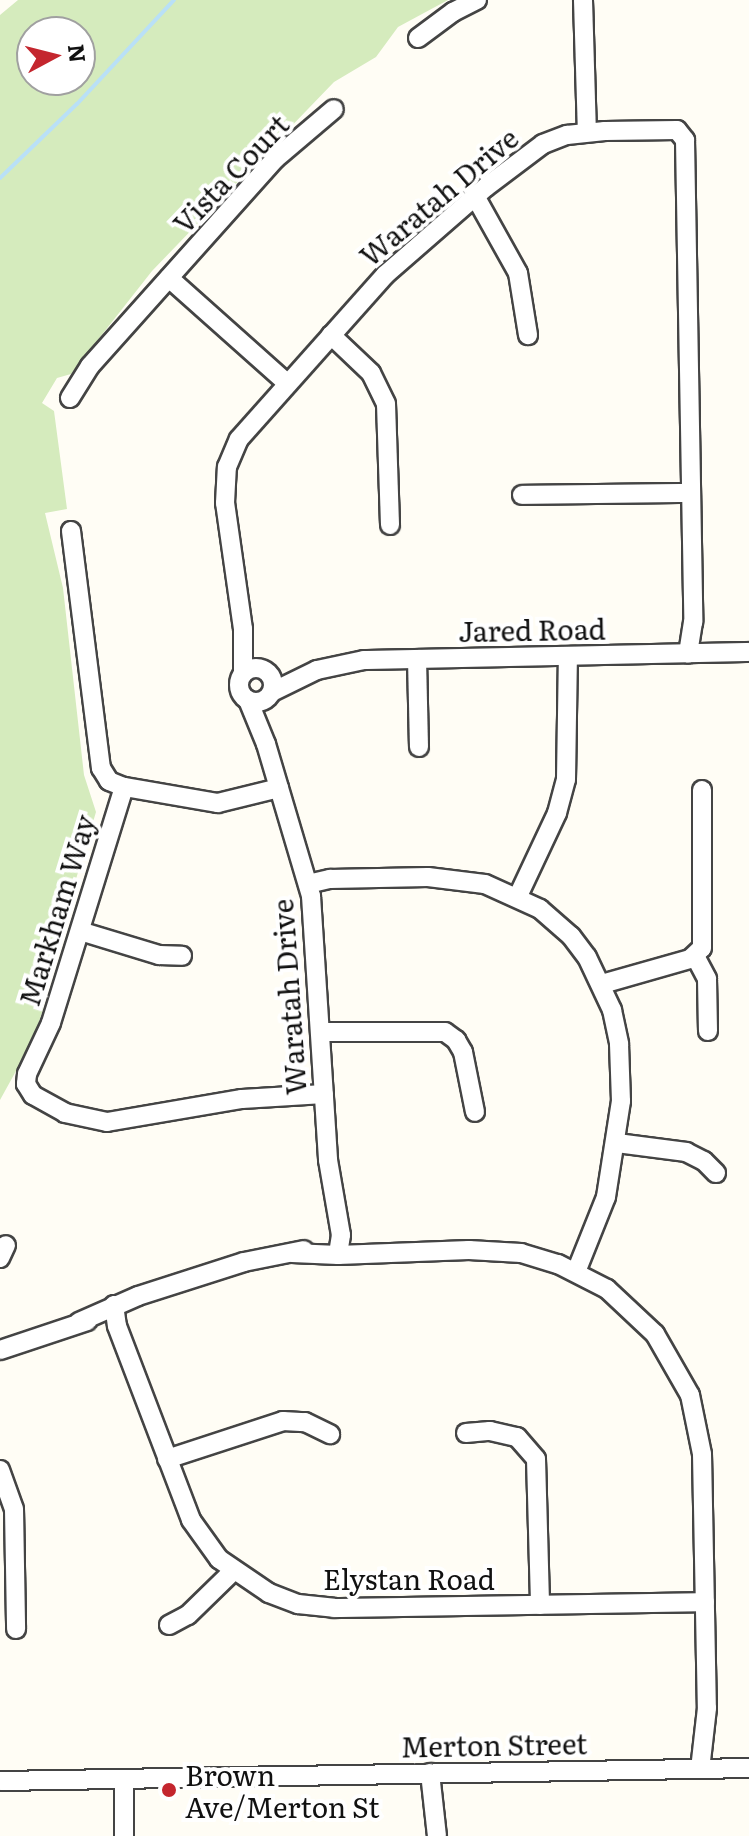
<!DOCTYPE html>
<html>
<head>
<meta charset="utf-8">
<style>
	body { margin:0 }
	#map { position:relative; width:749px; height:1836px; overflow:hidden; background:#fffdf5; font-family:Literata,serif }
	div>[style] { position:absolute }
	.green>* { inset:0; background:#d5ebbd }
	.stream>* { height:4px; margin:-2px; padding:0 2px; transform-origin:2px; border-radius:2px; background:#b9e0f7 }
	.roads { filter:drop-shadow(2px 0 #444) drop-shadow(-2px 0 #444) drop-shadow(0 2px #444) drop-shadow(0 -2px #444) }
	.minor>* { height:18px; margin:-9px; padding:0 9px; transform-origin:9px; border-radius:9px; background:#fff }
	.minor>.ring { margin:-9px; padding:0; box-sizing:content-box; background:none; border:18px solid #fff; border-radius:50% }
	.dots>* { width:22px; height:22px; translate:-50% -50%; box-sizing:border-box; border:4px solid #fff; border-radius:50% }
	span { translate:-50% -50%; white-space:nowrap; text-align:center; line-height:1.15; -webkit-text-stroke:8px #fff; paint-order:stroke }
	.street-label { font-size:28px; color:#111 }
	.poi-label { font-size:28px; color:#111 }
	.left { translate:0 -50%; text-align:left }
	.north { position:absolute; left:16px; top:16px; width:80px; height:80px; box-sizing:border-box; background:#fff; border:2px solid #a0a0a0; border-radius:50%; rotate:83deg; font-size:22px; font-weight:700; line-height:32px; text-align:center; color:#111 }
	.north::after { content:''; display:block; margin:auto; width:28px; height:36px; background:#c4262e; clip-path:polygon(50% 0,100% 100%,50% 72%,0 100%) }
</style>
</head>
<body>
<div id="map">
	<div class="green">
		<div style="clip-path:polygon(evenodd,18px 0,448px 0,398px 27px,376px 57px,334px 82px,152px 271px,71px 374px,57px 378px,42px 403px,54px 411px,67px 509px,45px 513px,63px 588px,84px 775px,96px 812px,48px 973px,42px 1013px,32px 1042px,0 1100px,0 15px,18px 0,32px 32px,80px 32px,80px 80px,32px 80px,32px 32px)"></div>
	</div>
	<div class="stream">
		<div style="left:0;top:178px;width:107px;rotate:-43.9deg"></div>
		<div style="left:77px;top:104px;width:142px;rotate:-47deg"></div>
	</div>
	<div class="roads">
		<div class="minor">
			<div style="left:583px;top:0;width:132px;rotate:88.3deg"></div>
			<div style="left:418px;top:38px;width:44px;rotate:-36.6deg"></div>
			<div style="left:453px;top:12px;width:27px;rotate:-27deg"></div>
			<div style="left:475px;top:196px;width:88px;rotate:60.8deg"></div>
			<div style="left:518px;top:273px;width:63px;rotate:80.8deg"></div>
			<div style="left:169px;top:278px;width:158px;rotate:41.7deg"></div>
			<div style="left:331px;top:335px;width:55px;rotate:43.5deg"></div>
			<div style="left:371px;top:373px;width:34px;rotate:64deg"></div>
			<div style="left:386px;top:404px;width:121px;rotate:88.1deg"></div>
			<div style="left:70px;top:398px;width:38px;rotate:-58deg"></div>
			<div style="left:90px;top:366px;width:278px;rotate:-48.2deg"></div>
			<div style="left:275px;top:159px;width:77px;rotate:-40.3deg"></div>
			<div style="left:522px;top:495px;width:169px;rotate:-0.7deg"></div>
			<div style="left:71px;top:531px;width:239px;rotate:82.8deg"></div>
			<div style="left:101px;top:768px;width:15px;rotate:58deg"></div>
			<div style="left:109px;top:781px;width:16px;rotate:22deg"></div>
			<div style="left:417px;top:659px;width:88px;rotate:88.7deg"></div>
			<div class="ring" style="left:239px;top:668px;width:16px;height:16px"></div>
			<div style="left:243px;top:673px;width:44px;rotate:-90deg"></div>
			<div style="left:243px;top:629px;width:127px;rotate:-98.1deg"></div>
			<div style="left:225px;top:503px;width:36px;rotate:-87deg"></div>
			<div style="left:227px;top:467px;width:30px;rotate:-67deg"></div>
			<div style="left:239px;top:439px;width:220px;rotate:-48.3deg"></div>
			<div style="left:385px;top:275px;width:134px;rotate:-41.1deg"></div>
			<div style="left:486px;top:187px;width:71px;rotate:-37deg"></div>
			<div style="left:543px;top:144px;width:26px;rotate:-21deg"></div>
			<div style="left:567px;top:135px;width:38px;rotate:-6deg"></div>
			<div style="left:605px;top:131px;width:72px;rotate:-0.8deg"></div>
			<div style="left:677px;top:130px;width:13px;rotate:51deg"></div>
			<div style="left:685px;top:140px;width:482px;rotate:89deg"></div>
			<div style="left:693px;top:622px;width:32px;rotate:99deg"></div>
			<div style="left:272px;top:692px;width:50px;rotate:-26.1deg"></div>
			<div style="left:317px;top:670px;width:48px;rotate:-12deg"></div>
			<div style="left:364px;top:660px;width:385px;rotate:-1.2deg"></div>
			<div style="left:248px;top:700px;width:48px;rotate:67.8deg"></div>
			<div style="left:266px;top:744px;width:159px;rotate:73.5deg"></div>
			<div style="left:311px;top:896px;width:265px;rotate:86.3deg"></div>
			<div style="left:328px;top:1160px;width:76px;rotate:80.2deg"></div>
			<div style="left:341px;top:1235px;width:20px;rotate:99deg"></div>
			<div style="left:279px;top:788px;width:63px;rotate:166.2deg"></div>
			<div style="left:218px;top:803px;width:95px;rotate:-170.3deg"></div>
			<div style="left:124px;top:787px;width:247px;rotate:107.2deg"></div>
			<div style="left:51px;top:1023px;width:56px;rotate:115.2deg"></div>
			<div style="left:27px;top:1074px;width:10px;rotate:96deg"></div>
			<div style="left:26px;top:1084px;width:13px;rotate:58deg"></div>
			<div style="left:33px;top:1095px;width:37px;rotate:29deg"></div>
			<div style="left:65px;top:1113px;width:43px;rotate:12.1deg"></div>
			<div style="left:107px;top:1122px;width:137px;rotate:-9.7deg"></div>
			<div style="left:242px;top:1099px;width:82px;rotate:-3.5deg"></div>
			<div style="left:308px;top:884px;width:23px;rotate:-13deg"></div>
			<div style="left:330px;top:879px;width:98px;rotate:-1.2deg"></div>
			<div style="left:428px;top:877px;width:57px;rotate:7deg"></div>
			<div style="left:485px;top:884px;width:60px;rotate:24.4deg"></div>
			<div style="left:540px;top:909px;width:41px;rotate:41.1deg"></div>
			<div style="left:571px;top:936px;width:26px;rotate:53deg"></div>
			<div style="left:587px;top:957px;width:59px;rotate:64.7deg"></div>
			<div style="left:612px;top:1010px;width:35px;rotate:78deg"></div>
			<div style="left:619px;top:1044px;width:57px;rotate:88deg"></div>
			<div style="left:621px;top:1101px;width:97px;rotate:98.9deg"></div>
			<div style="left:606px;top:1197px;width:81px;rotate:111.8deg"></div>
			<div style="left:518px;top:896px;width:92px;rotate:-64.8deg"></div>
			<div style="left:557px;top:813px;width:35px;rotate:-75deg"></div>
			<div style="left:566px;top:779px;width:122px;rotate:-89.1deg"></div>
			<div style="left:80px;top:931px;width:83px;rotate:16.9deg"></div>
			<div style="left:159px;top:955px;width:23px;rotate:2deg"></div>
			<div style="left:695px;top:956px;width:26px;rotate:62deg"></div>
			<div style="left:707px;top:979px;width:52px;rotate:88.9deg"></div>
			<div style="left:602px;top:984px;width:91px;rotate:-15.9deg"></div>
			<div style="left:690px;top:959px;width:16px;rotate:-43deg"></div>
			<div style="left:702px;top:948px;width:158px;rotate:-90deg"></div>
			<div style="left:320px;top:1032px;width:125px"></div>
			<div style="left:445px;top:1032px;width:14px;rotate:36deg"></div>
			<div style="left:456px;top:1040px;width:14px;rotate:60deg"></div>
			<div style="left:463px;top:1052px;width:61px;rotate:78.7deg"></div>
			<div style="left:617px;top:1143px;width:70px;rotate:7.4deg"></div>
			<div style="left:686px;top:1152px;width:20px;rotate:27deg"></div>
			<div style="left:704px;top:1161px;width:17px;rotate:45deg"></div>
			<div style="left:292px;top:1253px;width:46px;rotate:2.5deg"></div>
			<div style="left:338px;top:1255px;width:131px;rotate:-2.2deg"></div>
			<div style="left:469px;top:1250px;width:52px;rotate:3.3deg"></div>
			<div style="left:521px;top:1253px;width:39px;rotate:17deg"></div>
			<div style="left:558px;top:1264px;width:55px;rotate:27deg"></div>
			<div style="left:607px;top:1289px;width:66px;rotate:43.2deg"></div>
			<div style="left:655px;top:1334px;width:70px;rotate:60.2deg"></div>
			<div style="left:690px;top:1395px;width:60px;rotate:78.5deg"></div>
			<div style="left:702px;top:1454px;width:254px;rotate:88.9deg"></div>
			<div style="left:707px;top:1708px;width:61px;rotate:96.5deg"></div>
			<div style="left:0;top:1258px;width:14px;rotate:-65deg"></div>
			<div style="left:114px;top:1305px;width:21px;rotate:82deg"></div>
			<div style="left:117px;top:1326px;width:208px;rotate:69.1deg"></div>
			<div style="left:191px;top:1520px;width:48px;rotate:54.3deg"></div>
			<div style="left:219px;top:1559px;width:60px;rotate:34.2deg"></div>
			<div style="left:269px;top:1593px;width:31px;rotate:21deg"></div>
			<div style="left:298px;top:1604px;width:36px;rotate:6deg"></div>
			<div style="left:334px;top:1608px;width:371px;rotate:-0.9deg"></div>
			<div style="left:79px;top:1322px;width:64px;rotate:-23.8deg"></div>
			<div style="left:138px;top:1296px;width:111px;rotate:-17.8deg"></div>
			<div style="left:244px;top:1262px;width:61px;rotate:-11.3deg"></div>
			<div style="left:0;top:1350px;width:92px;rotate:-18.4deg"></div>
			<div style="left:466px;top:1433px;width:24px;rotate:-5deg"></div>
			<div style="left:490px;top:1431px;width:28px;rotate:13deg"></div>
			<div style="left:517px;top:1437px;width:29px;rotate:49deg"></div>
			<div style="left:536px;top:1459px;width:146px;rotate:88.4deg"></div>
			<div style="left:167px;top:1459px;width:122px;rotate:-18.1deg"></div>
			<div style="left:283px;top:1421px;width:22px;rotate:3deg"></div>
			<div style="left:305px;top:1422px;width:28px;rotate:26deg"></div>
			<div style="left:0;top:1470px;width:41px;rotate:70.3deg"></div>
			<div style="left:14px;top:1509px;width:120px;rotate:89deg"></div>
			<div style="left:169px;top:1625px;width:21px;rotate:-28deg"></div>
			<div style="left:188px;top:1615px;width:62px;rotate:-44.3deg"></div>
			<div style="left:430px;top:1773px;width:63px;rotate:83.7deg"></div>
			<div style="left:124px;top:1779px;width:57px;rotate:90deg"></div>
			<div style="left:0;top:1781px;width:749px;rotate:-0.99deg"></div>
		</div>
	</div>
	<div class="dots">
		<div style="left:169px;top:1790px;background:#c4262e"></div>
	</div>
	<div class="street-label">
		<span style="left:230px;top:173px;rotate:-46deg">Vista Court</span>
		<span style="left:438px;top:196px;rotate:-40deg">Waratah Drive</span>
		<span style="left:532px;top:629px;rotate:-1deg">Jared Road</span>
		<span style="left:56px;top:910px;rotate:-73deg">Markham Way</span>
		<span style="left:288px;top:997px;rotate:-94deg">Waratah Drive</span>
		<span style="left:409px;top:1578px">Elystan Road</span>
		<span style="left:494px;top:1744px;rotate:-1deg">Merton Street</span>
	</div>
	<div class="poi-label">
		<span class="left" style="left:185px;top:1790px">Brown<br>Ave/Merton St</span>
	</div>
	<div class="north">N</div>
</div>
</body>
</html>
